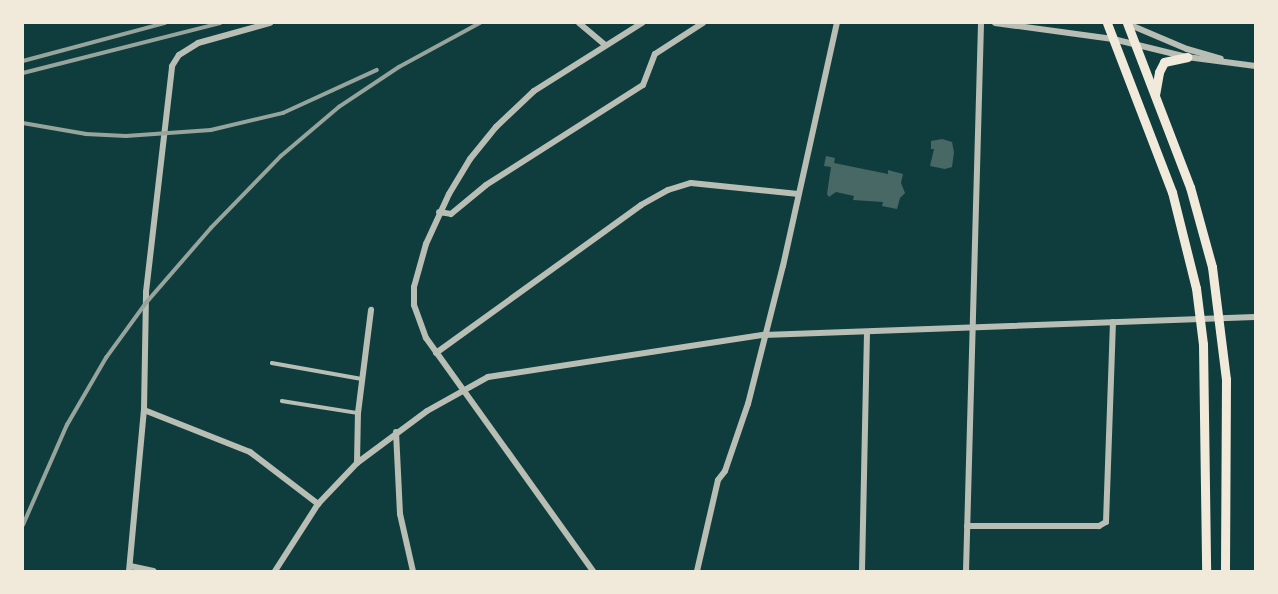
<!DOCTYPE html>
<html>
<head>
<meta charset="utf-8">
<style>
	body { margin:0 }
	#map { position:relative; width:1278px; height:594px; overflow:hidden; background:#0f3d3e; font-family:"PT Serif",serif }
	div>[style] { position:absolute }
	.building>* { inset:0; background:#486865 }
	.service>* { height:3.5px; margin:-1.75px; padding:0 1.75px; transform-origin:1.75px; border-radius:1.75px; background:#b8beb3 }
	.minor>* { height:6px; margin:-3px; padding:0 3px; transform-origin:3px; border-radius:3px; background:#b8beb3 }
	.secondary>* { height:9px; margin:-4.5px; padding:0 4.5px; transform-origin:4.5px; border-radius:4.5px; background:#f1e9da }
	.rail>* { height:3.5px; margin:-1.75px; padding:0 1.75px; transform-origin:1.75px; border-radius:1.75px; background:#97a49c }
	span { translate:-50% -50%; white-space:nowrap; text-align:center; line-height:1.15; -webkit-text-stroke:5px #f1e9da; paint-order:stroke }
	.frame { position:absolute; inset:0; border:24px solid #f1e9da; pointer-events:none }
</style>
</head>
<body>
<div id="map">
	<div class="building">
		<div style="clip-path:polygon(942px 139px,952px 142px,954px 152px,952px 167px,945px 169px,930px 166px,934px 149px,931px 149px,931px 141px)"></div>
		<div style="clip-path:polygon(826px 156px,835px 158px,834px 163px,888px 174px,888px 170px,903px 174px,901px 183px,905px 193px,900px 198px,897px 209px,882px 206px,883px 202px,853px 200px,854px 196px,836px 192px,829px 197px,827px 194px,831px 167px,824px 166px)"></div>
	</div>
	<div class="service">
		<div style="left:272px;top:363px;width:91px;rotate:10.1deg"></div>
		<div style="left:282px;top:401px;width:77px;rotate:9deg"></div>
	</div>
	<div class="minor">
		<div style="left:579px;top:23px;width:33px;rotate:40deg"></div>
		<div style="left:995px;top:23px;width:119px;rotate:7.7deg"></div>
		<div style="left:1113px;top:39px;width:76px;rotate:13.7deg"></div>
		<div style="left:1187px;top:57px;width:69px;rotate:7.5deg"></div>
		<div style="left:1128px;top:24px;width:64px;rotate:23deg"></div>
		<div style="left:1187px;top:49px;width:35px;rotate:16deg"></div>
		<div style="left:439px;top:212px;width:12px;rotate:9deg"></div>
		<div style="left:451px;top:214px;width:45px;rotate:-39.6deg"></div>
		<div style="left:486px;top:185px;width:186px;rotate:-32.5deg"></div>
		<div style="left:643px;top:85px;width:33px;rotate:-69deg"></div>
		<div style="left:655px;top:54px;width:57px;rotate:-32.9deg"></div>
		<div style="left:436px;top:353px;width:253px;rotate:-35.8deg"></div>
		<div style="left:641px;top:205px;width:31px;rotate:-29deg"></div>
		<div style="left:668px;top:190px;width:24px;rotate:-17deg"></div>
		<div style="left:691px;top:183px;width:108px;rotate:5.9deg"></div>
		<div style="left:144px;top:410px;width:114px;rotate:21.6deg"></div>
		<div style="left:250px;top:452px;width:86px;rotate:37.4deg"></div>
		<div style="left:396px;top:432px;width:82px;rotate:87.2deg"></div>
		<div style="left:400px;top:514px;width:58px;rotate:77.2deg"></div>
		<div style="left:357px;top:463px;width:50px;rotate:-88.9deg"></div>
		<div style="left:358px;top:413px;width:104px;rotate:-82.8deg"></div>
		<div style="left:967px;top:526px;width:132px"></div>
		<div style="left:1099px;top:526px;width:8px;rotate:-30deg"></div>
		<div style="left:1106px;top:522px;width:200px;rotate:-88deg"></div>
		<div style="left:130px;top:566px;width:24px;rotate:12deg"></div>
		<div style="left:129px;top:571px;width:162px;rotate:-84.7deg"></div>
		<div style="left:144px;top:410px;width:118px;rotate:-89deg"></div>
		<div style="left:146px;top:292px;width:227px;rotate:-83.4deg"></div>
		<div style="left:172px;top:66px;width:13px;rotate:-58deg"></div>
		<div style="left:179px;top:55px;width:22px;rotate:-32deg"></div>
		<div style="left:198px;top:43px;width:75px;rotate:-15.5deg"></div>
		<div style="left:275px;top:571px;width:80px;rotate:-57.3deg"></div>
		<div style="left:318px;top:504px;width:57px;rotate:-46.4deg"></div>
		<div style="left:357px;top:463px;width:87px;rotate:-36.6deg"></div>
		<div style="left:427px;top:411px;width:70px;rotate:-29.1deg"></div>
		<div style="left:488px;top:377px;width:279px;rotate:-8.7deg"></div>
		<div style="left:764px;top:335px;width:491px;rotate:-2.1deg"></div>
		<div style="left:593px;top:571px;width:287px;rotate:-125.6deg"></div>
		<div style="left:426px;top:338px;width:35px;rotate:-110deg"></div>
		<div style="left:414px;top:305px;width:18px;rotate:-90deg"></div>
		<div style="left:414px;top:287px;width:45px;rotate:-74.4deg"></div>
		<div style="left:426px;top:244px;width:55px;rotate:-65.3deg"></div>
		<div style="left:449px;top:194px;width:41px;rotate:-59deg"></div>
		<div style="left:470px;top:159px;width:41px;rotate:-50.9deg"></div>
		<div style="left:496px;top:127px;width:52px;rotate:-43.5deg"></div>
		<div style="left:534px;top:91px;width:128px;rotate:-32.2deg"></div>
		<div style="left:697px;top:571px;width:93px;rotate:-77deg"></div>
		<div style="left:718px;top:480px;width:11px;rotate:-52deg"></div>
		<div style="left:725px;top:471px;width:71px;rotate:-71.1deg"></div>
		<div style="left:748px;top:404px;width:142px;rotate:-75.8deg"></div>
		<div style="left:783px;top:266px;width:249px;rotate:-77.5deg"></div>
		<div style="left:862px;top:571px;width:238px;rotate:-88.8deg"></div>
		<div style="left:966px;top:571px;width:548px;rotate:-88.43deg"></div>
	</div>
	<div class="secondary">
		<div style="left:1107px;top:23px;width:181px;rotate:69deg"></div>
		<div style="left:1172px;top:192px;width:99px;rotate:76deg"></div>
		<div style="left:1196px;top:288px;width:56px;rotate:82.9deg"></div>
		<div style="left:1203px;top:344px;width:227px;rotate:89.2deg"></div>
		<div style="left:1127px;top:23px;width:176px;rotate:69deg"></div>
		<div style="left:1190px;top:187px;width:83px;rotate:74.6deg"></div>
		<div style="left:1212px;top:267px;width:113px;rotate:82.9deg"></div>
		<div style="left:1226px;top:379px;width:192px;rotate:90.3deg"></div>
		<div style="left:1155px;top:95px;width:23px;rotate:-80deg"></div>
		<div style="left:1159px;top:72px;width:11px;rotate:-63deg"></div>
		<div style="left:1164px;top:62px;width:24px;rotate:-12deg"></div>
	</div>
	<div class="rail">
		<div style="left:23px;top:61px;width:147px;rotate:-15deg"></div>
		<div style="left:23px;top:73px;width:203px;rotate:-14.2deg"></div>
		<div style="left:23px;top:123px;width:64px;rotate:9.9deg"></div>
		<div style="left:86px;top:134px;width:40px;rotate:2.9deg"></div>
		<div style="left:126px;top:136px;width:85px;rotate:-4deg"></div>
		<div style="left:211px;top:130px;width:74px;rotate:-13.3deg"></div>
		<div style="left:283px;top:113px;width:103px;rotate:-24.6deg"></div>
		<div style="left:23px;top:525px;width:109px;rotate:-66.3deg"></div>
		<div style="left:67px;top:425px;width:78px;rotate:-59.8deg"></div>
		<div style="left:106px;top:358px;width:68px;rotate:-54deg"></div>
		<div style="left:146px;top:303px;width:99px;rotate:-49.1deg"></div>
		<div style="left:211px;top:228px;width:100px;rotate:-45.8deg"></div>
		<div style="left:281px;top:156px;width:76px;rotate:-40.2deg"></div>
		<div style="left:339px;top:107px;width:72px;rotate:-33.7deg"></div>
		<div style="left:399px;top:67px;width:92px;rotate:-28.5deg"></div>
	</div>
	<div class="frame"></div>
</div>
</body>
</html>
